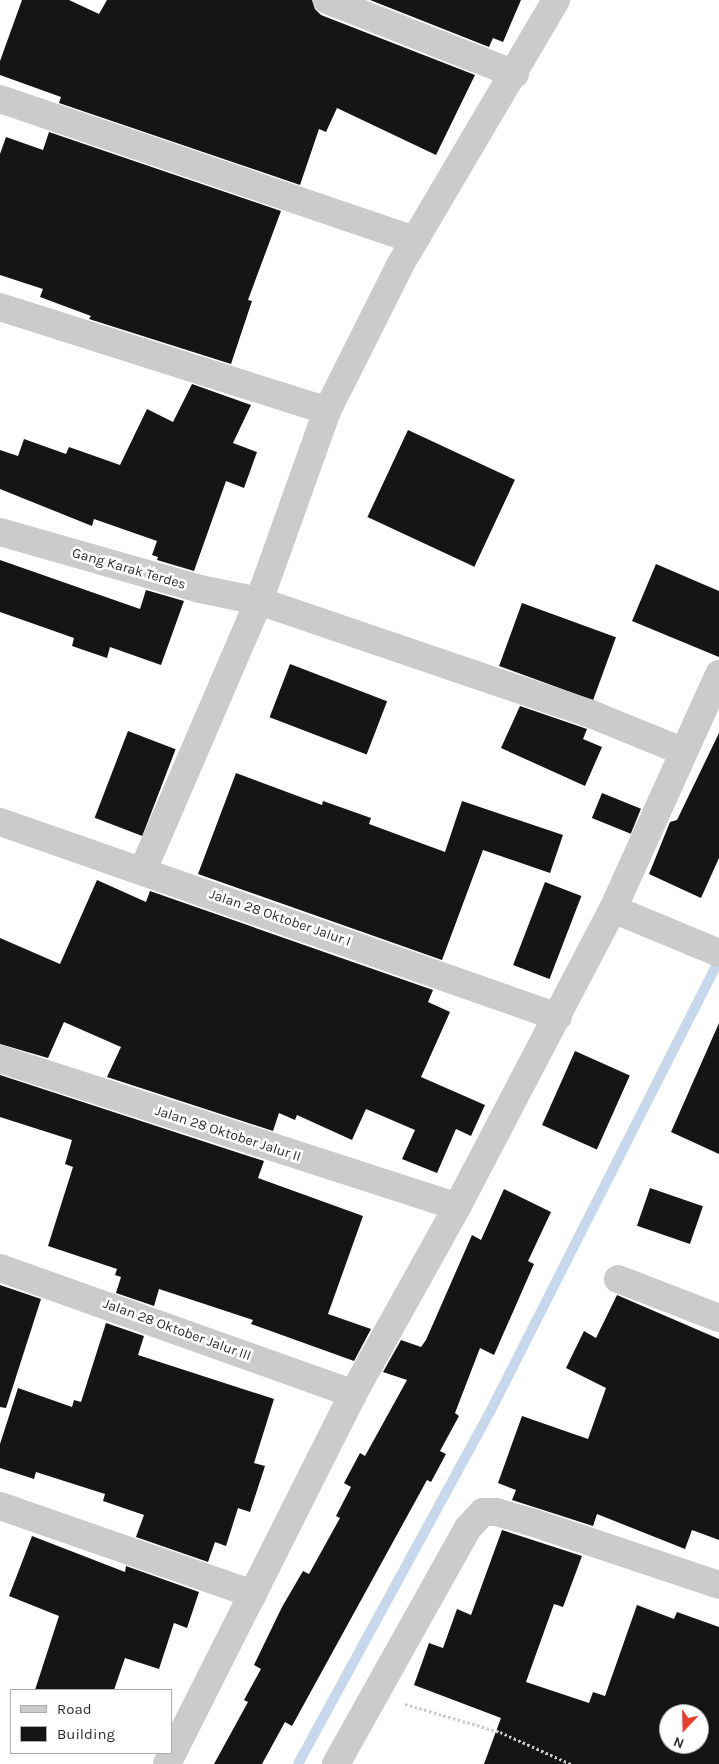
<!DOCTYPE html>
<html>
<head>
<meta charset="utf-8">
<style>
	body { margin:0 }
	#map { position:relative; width:719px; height:1764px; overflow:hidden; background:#fff; font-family:Karla,sans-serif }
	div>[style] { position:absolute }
	.stream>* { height:10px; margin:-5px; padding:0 5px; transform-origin:5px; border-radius:5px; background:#c7d8ec }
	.building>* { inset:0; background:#151515; transform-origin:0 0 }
	.path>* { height:3px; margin-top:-1.5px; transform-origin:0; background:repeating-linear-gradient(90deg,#cbcbcb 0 2.5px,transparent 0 5px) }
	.street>* { height:28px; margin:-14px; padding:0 14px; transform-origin:14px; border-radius:14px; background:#cbcbcb }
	span { translate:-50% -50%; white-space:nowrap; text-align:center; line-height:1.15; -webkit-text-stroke:5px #fff; paint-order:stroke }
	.street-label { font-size:14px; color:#2e2e2e }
	.legend { position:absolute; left:10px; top:1689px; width:162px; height:65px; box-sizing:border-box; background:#fff; border:1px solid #ababab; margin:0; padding:6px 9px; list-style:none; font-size:15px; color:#2e2e2e }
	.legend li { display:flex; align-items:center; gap:10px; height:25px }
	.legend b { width:25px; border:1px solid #ababab }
	.north { position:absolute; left:659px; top:1704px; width:50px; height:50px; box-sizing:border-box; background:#fff; border:1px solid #ababab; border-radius:50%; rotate:201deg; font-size:14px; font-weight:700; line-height:20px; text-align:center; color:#2e2e2e }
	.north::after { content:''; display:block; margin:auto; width:18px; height:22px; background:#e83e2e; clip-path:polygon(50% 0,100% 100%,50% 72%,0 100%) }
</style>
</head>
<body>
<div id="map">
	<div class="stream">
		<div style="left:298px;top:1764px;width:403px;rotate:-61.4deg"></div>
		<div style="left:491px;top:1410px;width:504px;rotate:-63.13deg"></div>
	</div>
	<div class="building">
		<div style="clip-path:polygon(22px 0,69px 0,99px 14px,107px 0,312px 0,315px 9px,321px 15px,475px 75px,436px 155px,337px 108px,326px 132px,319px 129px,300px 185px,59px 103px,61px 97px,0 75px,0 61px)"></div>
		<div style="clip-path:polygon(370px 0,521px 0,503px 42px,493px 38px,489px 47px)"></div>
		<div style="clip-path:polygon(49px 132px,281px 211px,248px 300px,252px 301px,231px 364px,89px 319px,91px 316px,40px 297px,43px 289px,0 275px,0 154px,6px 137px,43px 150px)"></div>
		<div style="clip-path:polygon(192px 384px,251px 405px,233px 443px,257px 452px,244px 488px,226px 481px,194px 571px,157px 560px,158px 557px,152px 555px,157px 541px,94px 519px,92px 526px,0 489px,0 450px,18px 456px,24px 439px,66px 454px,69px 447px,120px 465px,147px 409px,173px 422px)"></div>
		<div style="left:408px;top:430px;width:118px;height:96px;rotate:25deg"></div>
		<div style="clip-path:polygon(0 560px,140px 609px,146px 590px,184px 601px,161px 665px,110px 647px,107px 658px,72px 646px,74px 638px,0 612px)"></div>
		<div style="clip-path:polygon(656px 564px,719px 591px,719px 657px,632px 621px)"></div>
		<div style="left:522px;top:603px;width:100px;height:67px;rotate:20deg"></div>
		<div style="left:290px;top:664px;width:104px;height:57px;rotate:21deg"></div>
		<div style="clip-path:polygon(520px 706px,587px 729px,583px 739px,602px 747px,585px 786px,501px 748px)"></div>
		<div style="left:128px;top:731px;width:51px;height:93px;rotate:21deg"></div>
		<div style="clip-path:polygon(719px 733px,719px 858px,701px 898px,649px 874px,670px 822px,677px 820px)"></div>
		<div style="clip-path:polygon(236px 773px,322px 805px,323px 801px,371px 818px,369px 824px,445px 852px,462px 801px,563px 835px,550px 873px,483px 850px,442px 960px,198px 874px)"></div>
		<div style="left:602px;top:793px;width:42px;height:27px;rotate:22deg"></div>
		<div style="clip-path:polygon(97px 880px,146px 902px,150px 891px,433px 990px,428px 1002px,450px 1012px,421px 1077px,485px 1105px,471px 1136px,456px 1129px,437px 1173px,402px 1159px,415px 1130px,366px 1109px,352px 1140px,297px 1115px,295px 1120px,279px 1113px,273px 1131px,107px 1077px,121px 1047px,64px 1022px,48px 1058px,0 1044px,0 938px,60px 964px)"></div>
		<div style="left:545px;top:882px;width:39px;height:89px;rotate:21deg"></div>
		<div style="clip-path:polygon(719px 1023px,719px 1154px,671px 1132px)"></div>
		<div style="left:575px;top:1051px;width:60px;height:81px;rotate:24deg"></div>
		<div style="clip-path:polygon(0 1075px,264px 1161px,258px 1178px,363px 1216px,328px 1314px,371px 1329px,354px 1361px,251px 1324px,253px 1320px,159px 1289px,154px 1306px,116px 1293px,121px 1277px,115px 1275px,117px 1269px,48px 1246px,73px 1167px,65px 1164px,72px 1140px,0 1117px)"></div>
		<div style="left:650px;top:1188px;width:56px;height:40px;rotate:19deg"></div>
		<div style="clip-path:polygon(504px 1189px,551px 1212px,528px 1261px,534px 1264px,494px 1355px,480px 1348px,455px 1413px,459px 1416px,440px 1451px,446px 1454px,431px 1482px,427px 1480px,292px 1726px,285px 1722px,262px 1764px,214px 1764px,248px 1702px,244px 1700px,261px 1669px,254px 1665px,282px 1607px,303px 1571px,309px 1574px,340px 1518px,336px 1516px,351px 1487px,344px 1483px,360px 1453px,365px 1456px,407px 1380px,383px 1372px,401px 1340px,421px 1347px,426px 1340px,472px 1235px,481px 1240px)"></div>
		<div style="clip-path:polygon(0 1285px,41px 1299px,6px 1408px,0 1407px)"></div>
		<div style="clip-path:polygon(617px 1295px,719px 1339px,719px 1540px,692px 1530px,685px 1549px,597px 1514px,593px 1526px,512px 1500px,516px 1490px,498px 1483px,522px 1416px,588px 1439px,606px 1388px,566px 1368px,584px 1331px,596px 1338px)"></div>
		<div style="clip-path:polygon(106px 1323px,144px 1336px,138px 1355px,274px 1399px,254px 1463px,265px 1466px,250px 1512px,238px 1508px,226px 1546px,215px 1542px,208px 1562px,136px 1537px,144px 1515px,103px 1501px,105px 1494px,36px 1472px,34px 1479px,0 1468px,0 1444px,18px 1388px,72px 1407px,74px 1400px,81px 1402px)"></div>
		<div style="clip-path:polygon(evenodd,502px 1530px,582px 1556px,563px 1607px,554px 1604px,526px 1682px,589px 1703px,593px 1692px,605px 1696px,637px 1605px,674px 1619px,677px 1612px,719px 1627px,719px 1764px,484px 1764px,501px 1718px,414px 1685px,429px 1643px,443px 1648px,457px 1609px,471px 1615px,502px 1530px,669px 1714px,699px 1714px,699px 1744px,669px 1744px,669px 1714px)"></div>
		<div style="clip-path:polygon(32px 1536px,125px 1572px,126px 1566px,199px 1592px,187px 1628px,174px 1623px,159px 1669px,125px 1658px,114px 1690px,35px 1690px,59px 1616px,9px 1596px)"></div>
	</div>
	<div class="path">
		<div style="left:405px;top:1704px;width:99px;rotate:16.4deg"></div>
		<div style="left:500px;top:1732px;width:78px;rotate:24.3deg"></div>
	</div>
	<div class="street">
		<div style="left:327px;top:0;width:202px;rotate:21.5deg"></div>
		<div style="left:0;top:99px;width:437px;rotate:18.8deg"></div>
		<div style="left:0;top:307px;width:343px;rotate:17.6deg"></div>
		<div style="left:0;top:532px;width:208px;rotate:15.9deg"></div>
		<div style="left:200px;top:589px;width:60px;rotate:11.5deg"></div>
		<div style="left:259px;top:601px;width:351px;rotate:18.8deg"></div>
		<div style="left:591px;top:714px;width:100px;rotate:22.2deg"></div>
		<div style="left:0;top:822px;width:591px;rotate:19.26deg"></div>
		<div style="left:143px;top:870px;width:293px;rotate:-66.7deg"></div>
		<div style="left:259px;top:601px;width:202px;rotate:-70.3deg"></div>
		<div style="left:327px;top:411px;width:163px;rotate:-63.4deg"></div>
		<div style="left:400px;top:265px;width:308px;rotate:-59.5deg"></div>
		<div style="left:613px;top:909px;width:115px;rotate:22.5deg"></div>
		<div style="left:0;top:1059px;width:480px;rotate:17.9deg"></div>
		<div style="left:0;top:1268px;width:375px;rotate:19.6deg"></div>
		<div style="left:618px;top:1279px;width:108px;rotate:21.1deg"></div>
		<div style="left:0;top:1506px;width:268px;rotate:19.2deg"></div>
		<div style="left:167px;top:1764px;width:414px;rotate:-63.3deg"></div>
		<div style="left:353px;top:1394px;width:214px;rotate:-60.9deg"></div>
		<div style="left:457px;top:1207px;width:336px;rotate:-62.4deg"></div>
		<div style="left:613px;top:909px;width:258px;rotate:-65.7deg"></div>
		<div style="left:336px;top:1764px;width:270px;rotate:-60.8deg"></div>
		<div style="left:468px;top:1528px;width:22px;rotate:-47deg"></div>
		<div style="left:483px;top:1512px;width:13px"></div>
		<div style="left:496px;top:1512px;width:36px;rotate:16deg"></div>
		<div style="left:531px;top:1522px;width:198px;rotate:18.5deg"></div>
	</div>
	<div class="street-label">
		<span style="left:129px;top:569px;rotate:16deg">Gang Karak Terdes</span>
		<span style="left:280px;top:918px;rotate:19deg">Jalan 28 Oktober Jalur I</span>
		<span style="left:228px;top:1134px;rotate:18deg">Jalan 28 Oktober Jalur II</span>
		<span style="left:177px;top:1330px;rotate:20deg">Jalan 28 Oktober Jalur III</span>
	</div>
	<ul class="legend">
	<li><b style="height:6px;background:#cbcbcb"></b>Road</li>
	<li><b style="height:14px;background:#151515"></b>Building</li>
	</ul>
	<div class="north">N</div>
</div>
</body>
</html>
